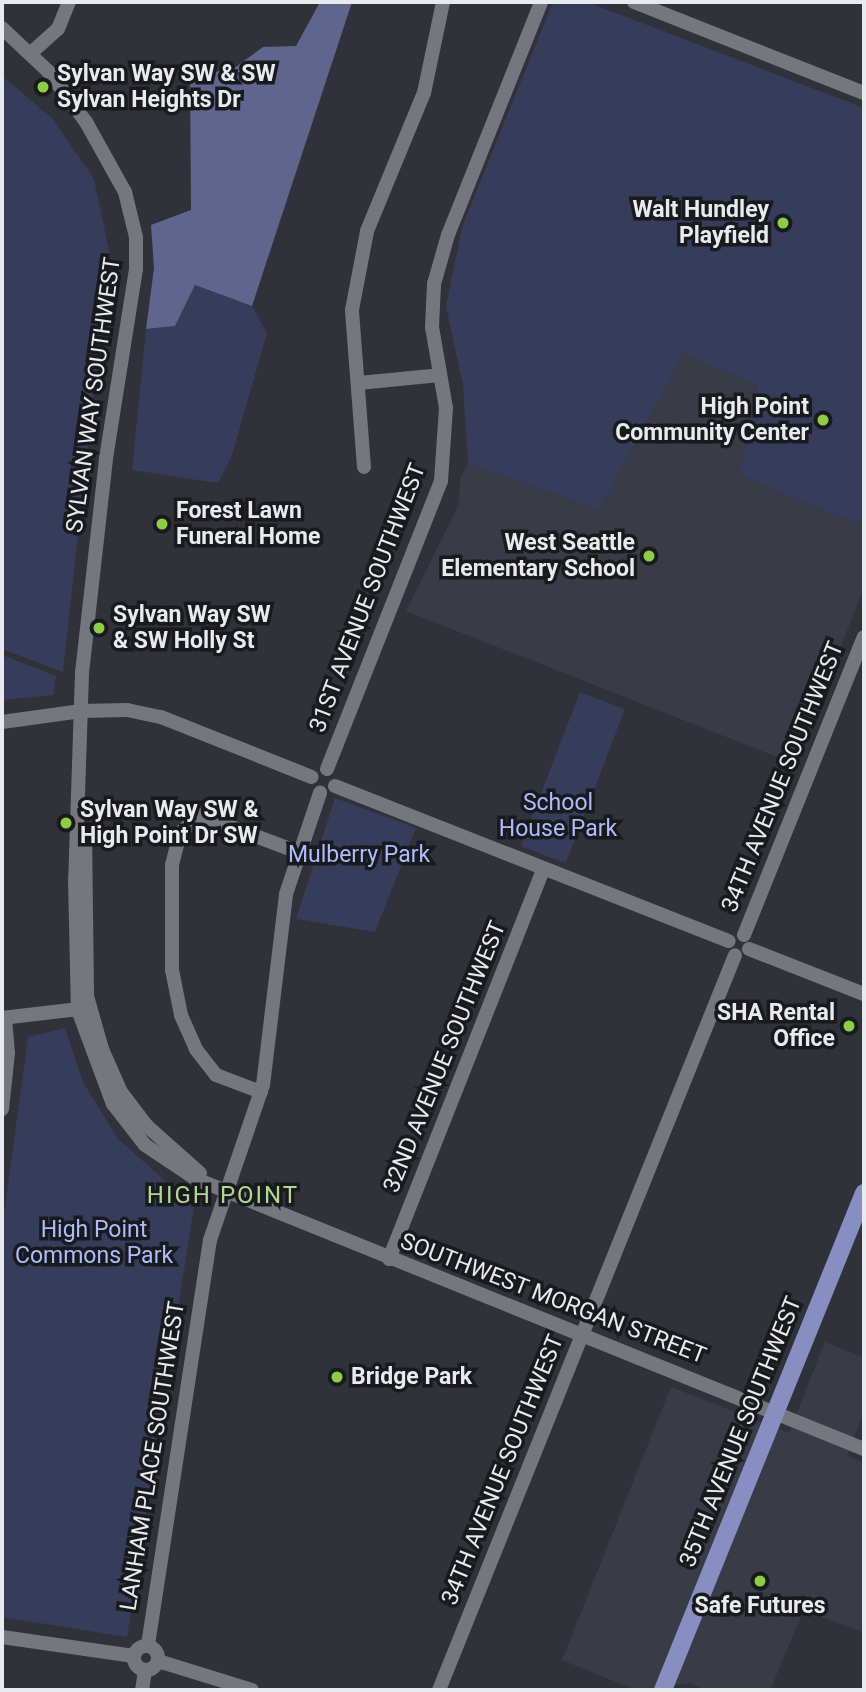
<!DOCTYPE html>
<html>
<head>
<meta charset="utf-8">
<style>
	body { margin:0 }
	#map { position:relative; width:866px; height:1692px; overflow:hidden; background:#313239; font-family:Roboto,sans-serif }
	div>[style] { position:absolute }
	.built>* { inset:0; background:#393c47 }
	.green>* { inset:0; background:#373c5a; transform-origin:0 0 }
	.forest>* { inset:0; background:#5f658d }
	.minor>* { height:14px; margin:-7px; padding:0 7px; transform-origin:7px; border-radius:7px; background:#75767e }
	.minor>.ring { margin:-7px; padding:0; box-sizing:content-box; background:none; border:14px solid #75767e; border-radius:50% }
	.major>* { height:18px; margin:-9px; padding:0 9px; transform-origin:9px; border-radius:9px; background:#868ec2 }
	.dots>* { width:19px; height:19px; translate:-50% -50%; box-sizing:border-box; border:4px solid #191a1d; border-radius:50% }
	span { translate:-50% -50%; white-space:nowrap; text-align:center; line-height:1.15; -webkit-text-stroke:7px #191a1d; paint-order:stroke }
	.poi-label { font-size:23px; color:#e9eaee; font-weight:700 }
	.left { translate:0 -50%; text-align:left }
	.right { translate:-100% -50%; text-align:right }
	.street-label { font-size:23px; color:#e9eaee }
	.park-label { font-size:23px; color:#b0bbfc }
	.neighbourhood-label { font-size:24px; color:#b1d792; letter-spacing:2px }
	.frame { position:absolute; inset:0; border:4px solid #e9eaee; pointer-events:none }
</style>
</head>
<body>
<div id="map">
	<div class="built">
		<div style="clip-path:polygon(683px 352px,757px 385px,739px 475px,864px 526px,864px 587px,795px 764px,406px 611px,459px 504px,460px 479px,468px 463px,599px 510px)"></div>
		<div style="clip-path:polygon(825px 1342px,864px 1358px,864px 1411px,847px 1455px,864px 1463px,864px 1633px,804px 1610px,770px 1690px,706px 1690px,689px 1683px,636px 1690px,562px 1660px,671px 1387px,789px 1433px)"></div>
	</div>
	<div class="green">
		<div style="clip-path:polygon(553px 2px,587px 2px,864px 108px,864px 526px,739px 475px,757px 385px,683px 353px,599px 510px,468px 463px,463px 385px,446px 306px,462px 227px)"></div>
		<div style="clip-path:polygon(2px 76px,52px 118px,94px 179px,109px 251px,63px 672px,2px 649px)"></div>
		<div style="clip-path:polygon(195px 285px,252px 306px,267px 333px,232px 455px,218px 483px,132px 470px,146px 329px,175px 326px)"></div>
		<div style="clip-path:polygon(2px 655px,56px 676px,53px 695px,2px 700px)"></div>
		<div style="left:580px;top:692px;width:48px;height:165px;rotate:21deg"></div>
		<div style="clip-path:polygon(335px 798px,416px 828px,375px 932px,296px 919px)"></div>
		<div style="clip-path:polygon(65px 1028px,83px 1082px,118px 1139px,194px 1206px,127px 1637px,2px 1617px,2px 1228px,28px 1037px)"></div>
	</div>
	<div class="forest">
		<div style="clip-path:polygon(320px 2px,352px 2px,252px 306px,195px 285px,175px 326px,146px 329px,154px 268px,151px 225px,191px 210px,190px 76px,233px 69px,263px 47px,296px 46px)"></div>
	</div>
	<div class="minor">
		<div style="left:634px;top:2px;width:247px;rotate:21.6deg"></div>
		<div style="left:2px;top:28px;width:63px;rotate:43.1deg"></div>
		<div style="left:48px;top:71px;width:64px;rotate:53.3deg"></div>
		<div style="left:86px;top:122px;width:80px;rotate:60.9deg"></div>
		<div style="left:125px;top:192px;width:46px;rotate:76.3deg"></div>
		<div style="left:136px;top:237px;width:32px;rotate:90deg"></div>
		<div style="left:136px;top:269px;width:192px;rotate:99deg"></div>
		<div style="left:106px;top:459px;width:216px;rotate:96.4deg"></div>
		<div style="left:82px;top:674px;width:206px;rotate:91.9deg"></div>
		<div style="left:75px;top:880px;width:130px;rotate:88.7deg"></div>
		<div style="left:78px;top:1010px;width:100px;rotate:69.6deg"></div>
		<div style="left:113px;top:1104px;width:52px;rotate:52deg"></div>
		<div style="left:145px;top:1145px;width:61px;rotate:33.7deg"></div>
		<div style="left:196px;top:1179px;width:721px;rotate:22.01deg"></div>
		<div style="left:31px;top:53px;width:36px;rotate:-42deg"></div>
		<div style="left:58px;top:29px;width:29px;rotate:-68deg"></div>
		<div style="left:359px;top:383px;width:81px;rotate:-5.6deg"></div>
		<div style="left:364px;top:467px;width:157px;rotate:-94.4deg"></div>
		<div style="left:352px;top:310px;width:80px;rotate:-79.2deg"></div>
		<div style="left:367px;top:231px;width:149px;rotate:-67.6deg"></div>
		<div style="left:424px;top:93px;width:93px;rotate:-78.2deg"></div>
		<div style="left:2px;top:722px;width:80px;rotate:-7.9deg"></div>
		<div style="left:81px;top:711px;width:46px;rotate:-1.2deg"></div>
		<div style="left:127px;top:710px;width:35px;rotate:12deg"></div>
		<div style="left:161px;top:717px;width:162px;rotate:21.7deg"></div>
		<div style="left:327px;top:769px;width:310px;rotate:-68.4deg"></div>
		<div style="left:441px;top:481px;width:73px;rotate:-86.1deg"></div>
		<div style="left:446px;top:408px;width:82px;rotate:-99.8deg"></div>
		<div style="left:432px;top:327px;width:43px;rotate:-87.3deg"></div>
		<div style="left:434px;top:284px;width:51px;rotate:-74.1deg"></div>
		<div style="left:448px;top:235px;width:251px;rotate:-68.2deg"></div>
		<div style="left:335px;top:786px;width:423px;rotate:21.5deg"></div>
		<div style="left:85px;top:830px;width:166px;rotate:89.3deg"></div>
		<div style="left:87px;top:996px;width:55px;rotate:74.2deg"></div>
		<div style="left:102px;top:1049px;width:47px;rotate:66.2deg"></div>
		<div style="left:121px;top:1092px;width:43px;rotate:52.6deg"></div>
		<div style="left:147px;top:1126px;width:71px;rotate:41.6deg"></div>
		<div style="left:744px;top:935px;width:321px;rotate:-68.1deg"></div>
		<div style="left:749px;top:949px;width:123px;rotate:21.4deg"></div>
		<div style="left:2px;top:1018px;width:86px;rotate:-6.7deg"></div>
		<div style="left:261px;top:1092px;width:48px;rotate:-159.3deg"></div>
		<div style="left:216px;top:1075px;width:33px;rotate:-128deg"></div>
		<div style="left:196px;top:1049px;width:37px;rotate:-114deg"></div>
		<div style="left:181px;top:1015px;width:46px;rotate:-101.3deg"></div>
		<div style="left:172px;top:970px;width:105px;rotate:-90deg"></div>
		<div style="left:172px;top:865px;width:33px;rotate:-76deg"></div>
		<div style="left:180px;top:833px;width:27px;rotate:-42deg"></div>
		<div style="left:200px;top:815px;width:105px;rotate:20.7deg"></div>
		<div style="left:2px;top:1109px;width:56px;rotate:-83.9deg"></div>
		<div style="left:8px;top:1053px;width:35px;rotate:-95deg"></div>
		<div style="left:389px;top:1259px;width:417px;rotate:-68.4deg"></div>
		<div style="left:2px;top:1637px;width:133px;rotate:8.2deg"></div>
		<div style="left:148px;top:1645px;width:410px;rotate:-81.3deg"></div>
		<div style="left:210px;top:1240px;width:164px;rotate:-71.1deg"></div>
		<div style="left:263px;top:1085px;width:192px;rotate:-83.1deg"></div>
		<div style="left:286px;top:894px;width:107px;rotate:-71.4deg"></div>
		<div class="ring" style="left:134px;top:1646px;width:10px;height:10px"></div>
		<div style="left:158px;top:1661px;width:98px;rotate:17.1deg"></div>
		<div style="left:142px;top:1690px;width:20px;rotate:-81deg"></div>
		<div style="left:439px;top:1690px;width:792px;rotate:-68.06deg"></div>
	</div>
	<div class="major">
		<div style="left:663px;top:1690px;width:536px;rotate:-67.98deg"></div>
	</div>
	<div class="dots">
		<div style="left:43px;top:87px;background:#8cce45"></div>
		<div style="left:783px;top:223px;background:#8cce45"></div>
		<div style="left:823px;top:420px;background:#8cce45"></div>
		<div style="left:162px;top:524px;background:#8cce45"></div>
		<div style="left:649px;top:556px;background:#8cce45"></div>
		<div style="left:99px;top:628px;background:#8cce45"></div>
		<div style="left:66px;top:823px;background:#8cce45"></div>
		<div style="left:849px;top:1026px;background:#8cce45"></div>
		<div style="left:337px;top:1377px;background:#8cce45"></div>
		<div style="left:760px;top:1581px;background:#8cce45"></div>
	</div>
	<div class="poi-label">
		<span class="left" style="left:57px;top:87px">Sylvan Way SW &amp; SW<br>Sylvan Heights Dr</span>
		<span class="right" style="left:769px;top:223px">Walt Hundley<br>Playfield</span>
		<span class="right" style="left:809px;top:420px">High Point<br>Community Center</span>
		<span class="left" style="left:176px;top:524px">Forest Lawn<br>Funeral Home</span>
		<span class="right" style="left:635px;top:556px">West Seattle<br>Elementary School</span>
		<span class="left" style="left:113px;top:628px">Sylvan Way SW<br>&amp; SW Holly St</span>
		<span class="left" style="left:80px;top:823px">Sylvan Way SW &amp;<br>High Point Dr SW</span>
		<span class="right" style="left:835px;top:1026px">SHA Rental<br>Office</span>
		<span class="left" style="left:351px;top:1377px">Bridge Park</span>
		<span style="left:760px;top:1606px">Safe Futures</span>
	</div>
	<div class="street-label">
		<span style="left:94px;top:395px;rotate:-82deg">SYLVAN WAY SOUTHWEST</span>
		<span style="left:368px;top:598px;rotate:-69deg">31ST AVENUE SOUTHWEST</span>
		<span style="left:783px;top:777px;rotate:-68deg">34TH AVENUE SOUTHWEST</span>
		<span style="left:445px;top:1057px;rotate:-68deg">32ND AVENUE SOUTHWEST</span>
		<span style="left:553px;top:1299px;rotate:21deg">SOUTHWEST MORGAN STREET</span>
		<span style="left:741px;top:1432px;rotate:-68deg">35TH AVENUE SOUTHWEST</span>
		<span style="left:153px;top:1456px;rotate:-81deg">LANHAM PLACE SOUTHWEST</span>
		<span style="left:503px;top:1470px;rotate:-68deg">34TH AVENUE SOUTHWEST</span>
	</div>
	<div class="park-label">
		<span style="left:558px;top:816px">School<br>House Park</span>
		<span style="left:359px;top:855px">Mulberry Park</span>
		<span style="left:94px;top:1243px">High Point<br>Commons Park</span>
	</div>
	<div class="neighbourhood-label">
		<span style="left:223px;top:1196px">HIGH POINT</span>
	</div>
	<div class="frame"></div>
</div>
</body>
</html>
